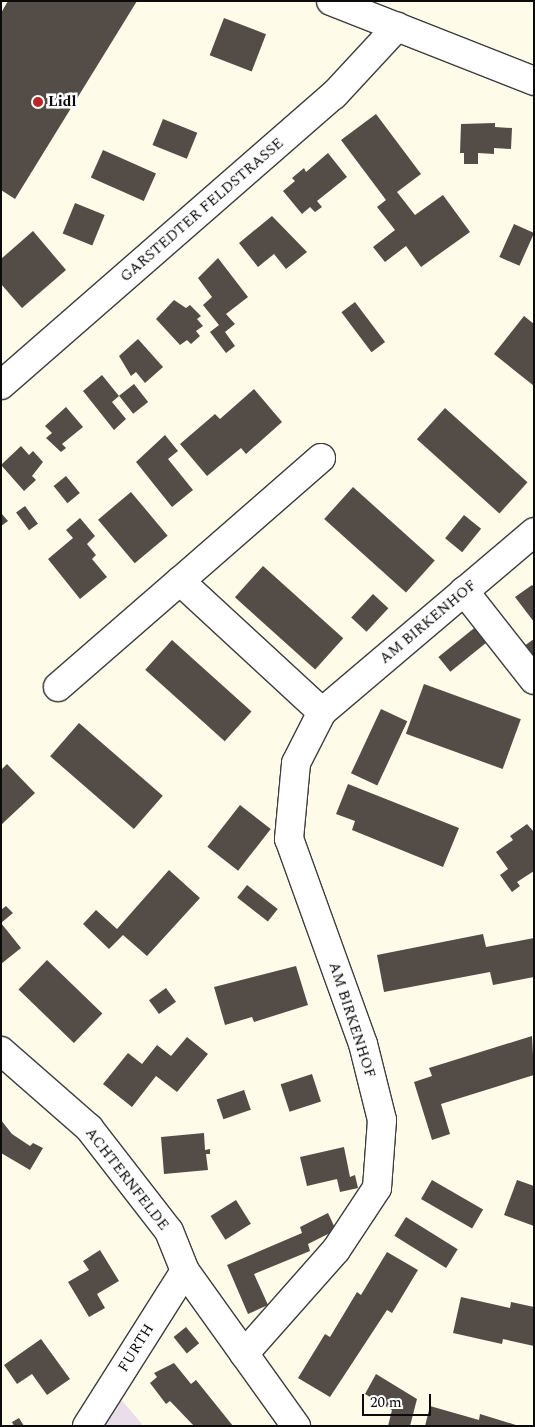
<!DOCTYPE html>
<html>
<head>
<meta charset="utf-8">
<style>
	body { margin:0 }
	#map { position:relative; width:535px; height:1427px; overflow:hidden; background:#fffbe9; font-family:Spectral,serif }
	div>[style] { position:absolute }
	.industrial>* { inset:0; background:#e9deea }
	.building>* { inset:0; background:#534c47; transform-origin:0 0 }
	.roads { filter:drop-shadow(1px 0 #3e3e3e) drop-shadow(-1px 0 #3e3e3e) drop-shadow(0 1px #3e3e3e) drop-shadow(0 -1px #3e3e3e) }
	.minor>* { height:28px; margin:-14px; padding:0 14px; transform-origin:14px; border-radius:14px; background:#fff }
	.dots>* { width:14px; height:14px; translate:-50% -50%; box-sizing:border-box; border:2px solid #fff; border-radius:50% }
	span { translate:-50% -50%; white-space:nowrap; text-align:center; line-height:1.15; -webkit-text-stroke:5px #fff; paint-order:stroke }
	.poi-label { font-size:15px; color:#0b0b0b; font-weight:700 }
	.left { translate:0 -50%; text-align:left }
	.street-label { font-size:15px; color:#0b0b0b }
	.frame { position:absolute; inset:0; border:2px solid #0b0b0b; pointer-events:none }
	.scale { position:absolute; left:362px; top:1394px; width:69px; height:22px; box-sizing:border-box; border:2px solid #0b0b0b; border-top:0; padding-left:6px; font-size:15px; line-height:18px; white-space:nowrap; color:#0b0b0b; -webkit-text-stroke:4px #fff; paint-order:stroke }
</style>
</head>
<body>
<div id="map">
	<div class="industrial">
		<div style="clip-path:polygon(118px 1396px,142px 1424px,140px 1426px,99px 1426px)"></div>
	</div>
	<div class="building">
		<div style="clip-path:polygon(8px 1px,137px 1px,15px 199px,1px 190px,1px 13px)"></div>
		<div style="left:224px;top:18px;width:45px;height:40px;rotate:21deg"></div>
		<div style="clip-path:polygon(376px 114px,421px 174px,397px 192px,415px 215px,443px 195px,470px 232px,421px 267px,406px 246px,385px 262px,373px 247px,395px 230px,377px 207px,386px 200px,341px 140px)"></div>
		<div style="left:163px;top:119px;width:37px;height:28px;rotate:22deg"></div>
		<div style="clip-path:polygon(495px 123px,495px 127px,512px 128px,511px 149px,494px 148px,494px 154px,478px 153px,478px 164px,464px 164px,464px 153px,460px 153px,461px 124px)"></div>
		<div style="left:103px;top:150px;width:58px;height:30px;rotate:24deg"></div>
		<div style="clip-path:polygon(328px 153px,347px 177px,317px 201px,322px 207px,315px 212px,310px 207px,302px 214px,283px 191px,295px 181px,292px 178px,304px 168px,306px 172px)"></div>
		<div style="left:75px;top:203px;width:32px;height:33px;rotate:22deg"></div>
		<div style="clip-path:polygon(272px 216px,307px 252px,286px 269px,274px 254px,258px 267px,239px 243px)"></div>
		<div style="left:514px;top:224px;width:22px;height:36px;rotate:24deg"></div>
		<div style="clip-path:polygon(33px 231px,66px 270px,22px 308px,1px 284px,1px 259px)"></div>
		<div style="clip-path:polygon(218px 258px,248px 297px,226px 314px,235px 324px,225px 332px,235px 346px,226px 353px,210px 332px,219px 325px,203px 305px,212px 297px,198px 278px)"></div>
		<div style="clip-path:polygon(174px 300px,186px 308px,190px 305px,201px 316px,197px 319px,203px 326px,196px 331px,200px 336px,191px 344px,187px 340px,180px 345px,156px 319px)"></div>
		<div style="left:355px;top:302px;width:50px;height:17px;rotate:53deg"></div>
		<div style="clip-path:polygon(524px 316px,534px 324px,534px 386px,494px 354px)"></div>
		<div style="clip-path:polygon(138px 339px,163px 367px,145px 383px,136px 372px,131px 376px,119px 356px)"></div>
		<div style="clip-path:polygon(102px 375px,119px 396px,112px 402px,126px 419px,114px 430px,83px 391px)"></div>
		<div style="left:134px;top:384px;width:23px;height:19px;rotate:52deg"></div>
		<div style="clip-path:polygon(254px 389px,282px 422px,246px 454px,241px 448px,207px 476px,180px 444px,215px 414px,220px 419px)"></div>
		<div style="clip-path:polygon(66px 407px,83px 427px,62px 444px,66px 448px,61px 452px,46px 438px,52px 433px,45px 426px)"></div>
		<div style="left:445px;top:408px;width:111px;height:42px;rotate:42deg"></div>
		<div style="clip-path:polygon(165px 435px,178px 451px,168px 459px,193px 490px,172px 507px,136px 462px)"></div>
		<div style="clip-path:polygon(21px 446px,29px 455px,33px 451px,43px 462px,32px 476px,36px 480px,24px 491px,1px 465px)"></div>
		<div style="left:66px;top:476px;width:22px;height:16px;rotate:51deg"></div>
		<div style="left:353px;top:487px;width:110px;height:43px;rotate:42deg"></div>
		<div style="left:131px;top:492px;width:57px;height:43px;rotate:50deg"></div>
		<div style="left:25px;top:506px;width:22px;height:11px;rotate:54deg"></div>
		<div style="clip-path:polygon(1px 513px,8px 521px,1px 526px)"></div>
		<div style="left:464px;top:515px;width:22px;height:30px;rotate:39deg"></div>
		<div style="clip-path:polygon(80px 518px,95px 536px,87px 544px,96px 555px,92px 559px,107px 577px,80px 599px,48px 559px,73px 538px,66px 530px)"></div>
		<div style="left:263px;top:566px;width:108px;height:42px;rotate:42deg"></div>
		<div style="clip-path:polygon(532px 585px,534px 587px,534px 622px,515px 597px)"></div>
		<div style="left:373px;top:594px;width:21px;height:32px;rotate:43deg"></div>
		<div style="left:478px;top:625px;width:19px;height:51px;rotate:51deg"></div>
		<div style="clip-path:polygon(534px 639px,534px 659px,524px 646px)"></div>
		<div style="left:172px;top:640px;width:107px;height:40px;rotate:42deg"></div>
		<div style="left:424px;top:684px;width:103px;height:53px;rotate:20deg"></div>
		<div style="left:381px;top:709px;width:29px;height:71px;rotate:25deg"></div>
		<div style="left:79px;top:723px;width:111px;height:44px;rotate:41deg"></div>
		<div style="clip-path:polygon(7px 764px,35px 793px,1px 825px,1px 770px)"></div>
		<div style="clip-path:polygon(348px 784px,459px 828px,443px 867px,352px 830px,355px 821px,336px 814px)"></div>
		<div style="left:240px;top:805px;width:39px;height:53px;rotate:38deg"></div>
		<div style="clip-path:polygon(527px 824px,534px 832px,534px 871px,517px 882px,520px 886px,512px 892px,500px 875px,508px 869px,496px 852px,513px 840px,510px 836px)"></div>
		<div style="clip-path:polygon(169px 870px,200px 898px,147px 956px,123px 935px,109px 949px,83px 924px,96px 910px,117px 929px)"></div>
		<div style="left:247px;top:885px;width:39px;height:16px;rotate:38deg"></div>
		<div style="clip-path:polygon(6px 906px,13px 913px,1px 923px,21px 948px,1px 964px,1px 910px)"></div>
		<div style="clip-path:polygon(483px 934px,486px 947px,534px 938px,534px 977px,493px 985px,490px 972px,384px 992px,377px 955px)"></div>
		<div style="left:47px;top:960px;width:77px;height:41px;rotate:44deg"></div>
		<div style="clip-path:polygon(296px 966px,308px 1005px,254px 1022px,252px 1017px,225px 1025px,214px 987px)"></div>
		<div style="left:166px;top:988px;width:17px;height:21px;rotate:54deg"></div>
		<div style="clip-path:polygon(532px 1036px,534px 1075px,441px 1104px,450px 1134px,432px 1140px,414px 1082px,432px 1076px,429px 1068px)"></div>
		<div style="clip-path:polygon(187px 1037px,208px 1054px,177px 1092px,156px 1076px,132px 1107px,103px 1084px,128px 1053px,142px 1064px,157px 1045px,171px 1056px)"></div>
		<div style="left:312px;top:1074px;width:29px;height:33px;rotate:72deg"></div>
		<div style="left:244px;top:1090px;width:21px;height:29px;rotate:71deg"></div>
		<div style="clip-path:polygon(1px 1120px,12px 1134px,30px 1146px,33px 1143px,43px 1148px,30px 1170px,1px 1153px)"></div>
		<div style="clip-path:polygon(204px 1133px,205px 1150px,210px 1149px,210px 1154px,206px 1154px,208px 1170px,164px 1174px,161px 1137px)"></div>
		<div style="clip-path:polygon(344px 1147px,350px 1177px,355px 1175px,358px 1188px,340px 1192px,337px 1179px,307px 1186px,300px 1157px)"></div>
		<div style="left:432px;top:1180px;width:59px;height:22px;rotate:30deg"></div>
		<div style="clip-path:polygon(517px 1180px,534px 1186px,534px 1226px,504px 1215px)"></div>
		<div style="left:236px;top:1200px;width:28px;height:30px;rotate:58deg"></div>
		<div style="clip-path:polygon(328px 1213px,336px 1230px,308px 1244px,310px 1251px,254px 1274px,268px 1305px,248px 1314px,227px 1265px,302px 1233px,300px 1227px)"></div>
		<div style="left:406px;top:1217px;width:61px;height:22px;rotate:32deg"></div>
		<div style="clip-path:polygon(100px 1250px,119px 1281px,97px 1294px,105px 1308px,89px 1317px,68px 1282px,89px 1270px,83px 1261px)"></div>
		<div style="clip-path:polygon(387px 1252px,418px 1270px,392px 1313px,387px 1310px,330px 1397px,298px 1378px,325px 1334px,330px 1337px,357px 1292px,361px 1295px)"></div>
		<div style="clip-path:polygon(461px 1297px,510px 1308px,511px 1302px,534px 1307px,534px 1346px,503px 1339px,502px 1344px,453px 1333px)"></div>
		<div style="left:186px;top:1327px;width:21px;height:16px;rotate:51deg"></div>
		<div style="clip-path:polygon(41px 1339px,70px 1379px,47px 1395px,32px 1374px,17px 1384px,4px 1365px)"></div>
		<div style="clip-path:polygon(174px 1363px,191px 1384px,196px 1380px,233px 1426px,194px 1426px,170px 1401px,166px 1404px,150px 1383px,157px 1377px,154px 1373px)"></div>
		<div style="clip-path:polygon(376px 1374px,417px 1399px,410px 1426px,388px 1426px,392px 1410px,365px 1394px)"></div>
		<div style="clip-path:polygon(430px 1406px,479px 1420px,480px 1414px,519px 1426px,425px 1426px)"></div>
		<div style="clip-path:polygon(19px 1418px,24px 1426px,14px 1426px,12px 1422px)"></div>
	</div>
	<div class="roads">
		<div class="minor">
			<div style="left:331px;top:1px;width:218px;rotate:21.5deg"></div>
			<div style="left:1px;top:385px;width:442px;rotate:-41.1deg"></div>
			<div style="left:334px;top:95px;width:93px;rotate:-47.2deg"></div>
			<div style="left:321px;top:458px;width:187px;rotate:138.9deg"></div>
			<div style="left:180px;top:581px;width:193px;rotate:42.7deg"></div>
			<div style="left:464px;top:591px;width:113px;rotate:51.8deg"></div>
			<div style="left:58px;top:687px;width:162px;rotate:-41deg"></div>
			<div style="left:1px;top:1051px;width:117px;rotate:41.2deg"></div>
			<div style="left:89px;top:1128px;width:130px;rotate:52.2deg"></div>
			<div style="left:169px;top:1231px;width:43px;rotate:68.2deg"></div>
			<div style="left:185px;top:1271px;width:191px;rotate:54.4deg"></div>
			<div style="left:244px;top:1354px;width:139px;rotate:-48.5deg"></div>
			<div style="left:336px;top:1250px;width:74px;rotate:-56.5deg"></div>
			<div style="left:377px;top:1188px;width:68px;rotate:-85.8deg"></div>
			<div style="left:382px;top:1120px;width:78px;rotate:-104deg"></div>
			<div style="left:363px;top:1044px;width:218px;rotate:-109.8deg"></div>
			<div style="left:289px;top:839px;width:76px;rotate:-84.7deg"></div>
			<div style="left:296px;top:763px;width:57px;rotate:-63deg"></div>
			<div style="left:322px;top:712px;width:278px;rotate:-40.3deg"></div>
			<div style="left:87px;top:1426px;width:183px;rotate:-57.7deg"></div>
		</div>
	</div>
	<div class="dots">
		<div style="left:38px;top:102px;background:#b72726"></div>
	</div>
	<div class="poi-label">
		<span class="left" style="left:48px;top:102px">Lidl</span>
	</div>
	<div class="street-label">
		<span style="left:202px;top:210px;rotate:-41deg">GARSTEDTER FELDSTRASSE</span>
		<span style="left:428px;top:622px;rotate:-40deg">AM BIRKENHOF</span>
		<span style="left:352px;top:1020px;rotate:72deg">AM BIRKENHOF</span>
		<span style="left:127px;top:1179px;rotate:52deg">ACHTERNFELDE</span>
		<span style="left:136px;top:1348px;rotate:-58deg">FURTH</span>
	</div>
	<div class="frame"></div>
	<div class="scale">20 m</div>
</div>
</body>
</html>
